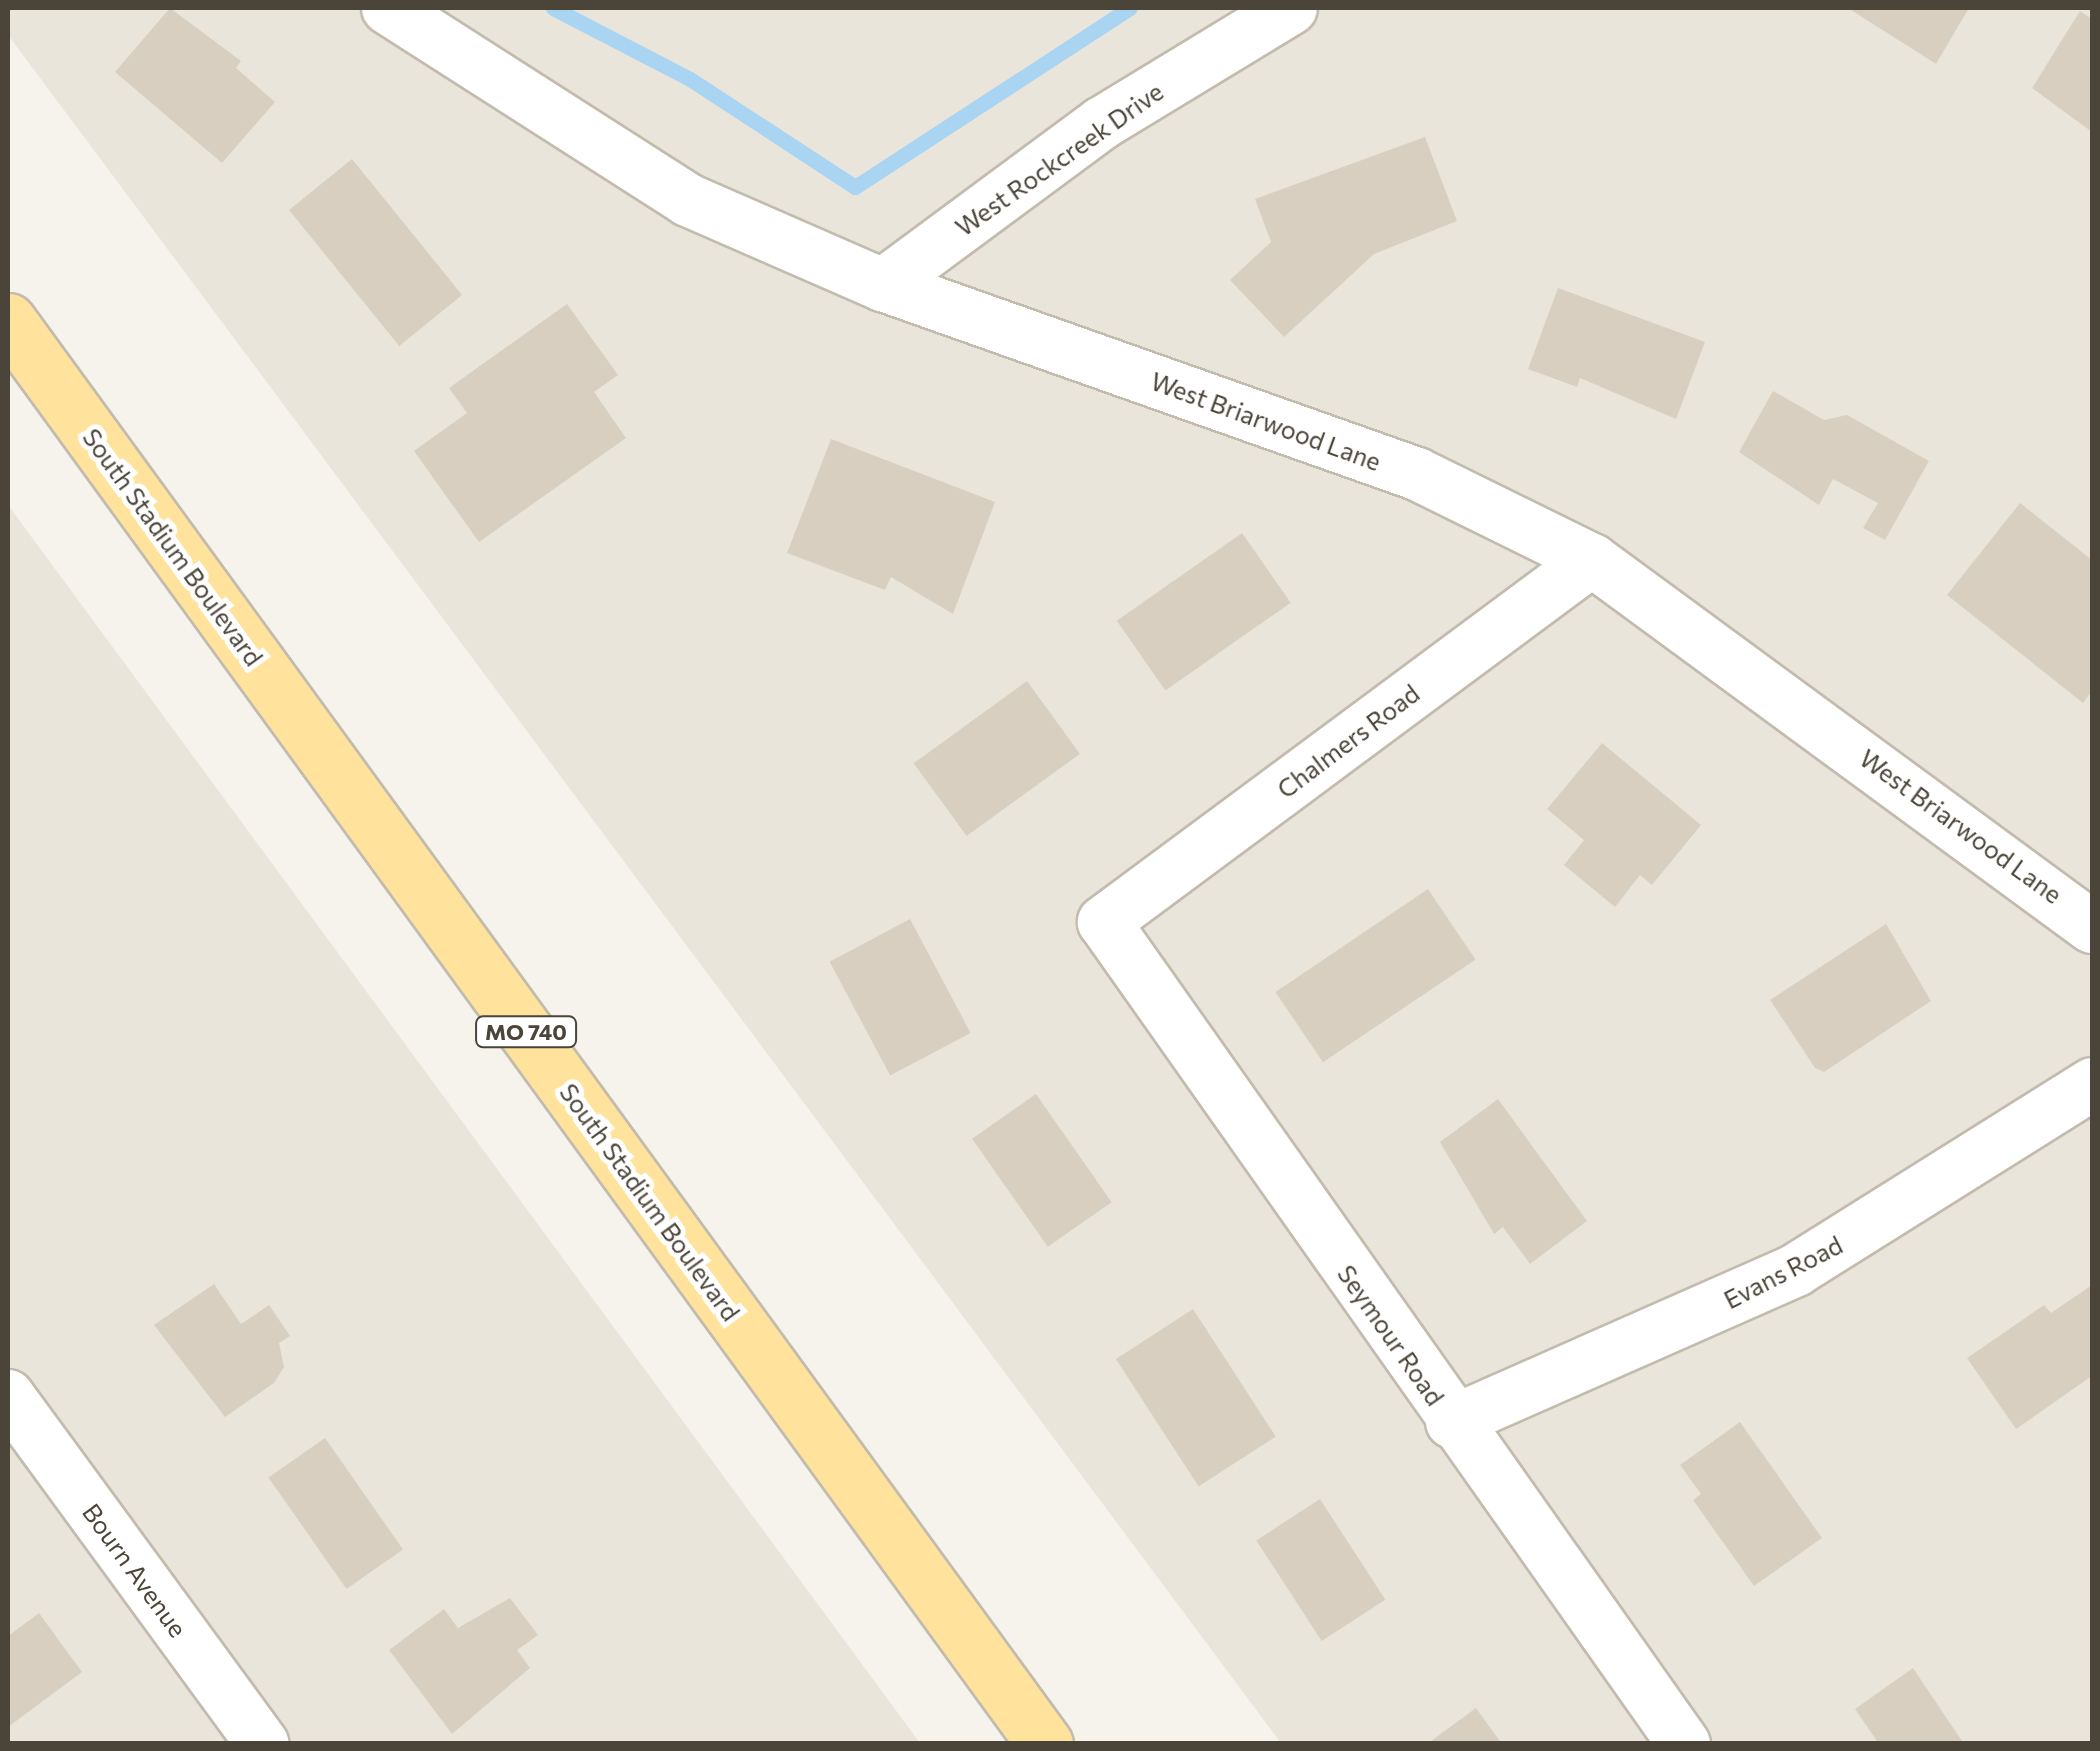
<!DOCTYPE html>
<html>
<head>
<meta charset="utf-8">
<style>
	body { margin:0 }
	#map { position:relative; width:2100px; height:1751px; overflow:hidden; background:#f6f3ec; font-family:Commissioner,sans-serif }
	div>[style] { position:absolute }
	.residential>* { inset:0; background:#eae5da }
	.stream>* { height:15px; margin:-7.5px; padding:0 7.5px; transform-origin:7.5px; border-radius:7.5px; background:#a9d4f2 }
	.building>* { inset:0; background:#d8cfc1; transform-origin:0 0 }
	.roads { filter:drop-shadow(2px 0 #c2bbae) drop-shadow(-2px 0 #c2bbae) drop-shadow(0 2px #c2bbae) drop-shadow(0 -2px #c2bbae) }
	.street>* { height:52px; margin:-26px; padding:0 26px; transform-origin:26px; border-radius:26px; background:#fff }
	.primary>* { height:55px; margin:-27.5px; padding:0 27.5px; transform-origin:27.5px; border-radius:27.5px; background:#ffe39c }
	span { translate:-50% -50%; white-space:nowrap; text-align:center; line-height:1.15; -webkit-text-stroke:10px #fff; paint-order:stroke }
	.shield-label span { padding:2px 8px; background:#fff; border:2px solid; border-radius:8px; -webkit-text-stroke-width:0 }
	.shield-label { font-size:22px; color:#4b4439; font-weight:700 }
	.street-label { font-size:25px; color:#4b4439 }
	.frame { position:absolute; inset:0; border:10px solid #4b4439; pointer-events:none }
</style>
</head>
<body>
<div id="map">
	<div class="residential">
		<div style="clip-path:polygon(8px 8px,2092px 8px,2092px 1743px,1281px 1743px,8px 35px)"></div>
		<div style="clip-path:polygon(8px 505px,920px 1743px,8px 1743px)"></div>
	</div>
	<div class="stream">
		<div style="left:553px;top:8px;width:154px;rotate:27.4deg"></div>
		<div style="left:690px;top:79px;width:197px;rotate:33.2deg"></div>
		<div style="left:855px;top:187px;width:328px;rotate:-33.1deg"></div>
	</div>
	<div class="building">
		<div style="clip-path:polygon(170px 8px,241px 61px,236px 68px,275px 102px,222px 163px,115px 72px)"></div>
		<div style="clip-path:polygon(1848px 8px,1969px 8px,1936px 64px)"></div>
		<div style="clip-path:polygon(2080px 11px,2092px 19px,2092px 132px,2032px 88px)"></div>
		<div style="clip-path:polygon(1425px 137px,1457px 221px,1374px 254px,1284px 337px,1230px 280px,1271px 242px,1255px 199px)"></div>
		<div style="left:352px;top:159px;width:175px;height:81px;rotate:51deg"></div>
		<div style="clip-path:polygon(1558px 288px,1705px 342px,1676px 419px,1580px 378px,1577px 387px,1528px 369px)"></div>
		<div style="clip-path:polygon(567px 304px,618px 375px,594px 392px,626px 438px,479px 542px,414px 451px,467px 413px,449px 388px)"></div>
		<div style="clip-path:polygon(1773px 391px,1824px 420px,1847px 415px,1929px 461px,1885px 540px,1863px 528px,1878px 503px,1833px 479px,1819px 505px,1739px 452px)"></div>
		<div style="clip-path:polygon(831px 439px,995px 502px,953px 614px,891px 577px,885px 590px,787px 553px)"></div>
		<div style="clip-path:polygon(2020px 503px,2092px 560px,2092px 691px,2083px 703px,1947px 595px)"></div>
		<div style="left:1242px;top:533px;width:85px;height:153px;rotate:55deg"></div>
		<div style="left:1027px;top:681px;width:90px;height:140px;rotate:54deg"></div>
		<div style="clip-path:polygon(1602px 743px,1701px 825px,1652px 885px,1640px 875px,1615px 907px,1564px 865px,1584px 840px,1547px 809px)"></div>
		<div style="left:1428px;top:889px;width:85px;height:184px;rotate:56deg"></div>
		<div style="left:910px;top:919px;width:129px;height:91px;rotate:62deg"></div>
		<div style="clip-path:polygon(1886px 924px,1931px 1001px,1824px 1072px,1815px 1068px,1770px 1000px)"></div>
		<div style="left:1036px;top:1094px;width:132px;height:78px;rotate:55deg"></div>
		<div style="clip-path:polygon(1498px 1099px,1587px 1221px,1530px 1264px,1503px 1227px,1494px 1234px,1440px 1142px)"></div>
		<div style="clip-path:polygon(214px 1284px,241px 1324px,269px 1305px,290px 1336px,279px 1343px,284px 1367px,274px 1383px,225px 1417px,154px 1325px)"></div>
		<div style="clip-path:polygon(2092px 1285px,2092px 1376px,2016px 1429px,1967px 1358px,2044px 1305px,2051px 1313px)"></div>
		<div style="left:1193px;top:1309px;width:152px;height:92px;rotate:57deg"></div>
		<div style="clip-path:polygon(1740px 1422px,1822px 1538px,1754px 1586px,1693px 1500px,1701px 1494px,1680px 1465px)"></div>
		<div style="left:325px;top:1438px;width:136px;height:69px;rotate:55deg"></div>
		<div style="left:1320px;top:1499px;width:120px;height:76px;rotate:57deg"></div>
		<div style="clip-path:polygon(510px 1598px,538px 1635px,517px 1650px,530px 1668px,452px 1734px,389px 1650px,444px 1609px,458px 1628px)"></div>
		<div style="clip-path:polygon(39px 1613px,82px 1672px,8px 1727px,8px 1636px)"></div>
		<div style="clip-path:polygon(1913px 1668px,1964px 1744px,1879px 1744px,1855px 1709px)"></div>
		<div style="clip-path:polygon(1476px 1708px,1502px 1744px,1427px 1744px)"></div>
	</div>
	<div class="roads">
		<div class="street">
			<div style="left:388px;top:8px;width:356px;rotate:32.6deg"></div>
			<div style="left:688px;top:200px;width:213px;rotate:23.6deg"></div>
			<div style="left:883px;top:285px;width:566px;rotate:19.49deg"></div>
			<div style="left:1417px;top:474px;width:195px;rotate:26.2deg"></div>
			<div style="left:1592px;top:560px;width:620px;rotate:36.28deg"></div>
			<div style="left:883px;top:285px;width:272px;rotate:-36.5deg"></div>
			<div style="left:1102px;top:123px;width:221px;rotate:-31.3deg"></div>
			<div style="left:1592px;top:560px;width:608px;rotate:143.43deg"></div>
			<div style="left:1104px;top:922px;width:1006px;rotate:54.79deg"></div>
			<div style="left:8px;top:1396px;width:431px;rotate:53.8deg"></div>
			<div style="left:1452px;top:1422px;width:376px;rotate:-23.8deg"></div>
			<div style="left:1796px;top:1270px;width:350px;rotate:-32.1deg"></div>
		</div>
		<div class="primary">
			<div style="left:8px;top:321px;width:1761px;rotate:53.92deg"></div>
		</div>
	</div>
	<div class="shield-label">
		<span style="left:526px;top:1032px">MO 740</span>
	</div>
	<div class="street-label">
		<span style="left:1059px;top:159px;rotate:-35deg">West Rockcreek Drive</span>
		<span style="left:1266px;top:421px;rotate:20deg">West Briarwood Lane</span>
		<span style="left:173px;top:547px;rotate:54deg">South Stadium Boulevard</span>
		<span style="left:1348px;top:741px;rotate:-37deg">Chalmers Road</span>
		<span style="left:1961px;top:826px;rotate:36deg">West Briarwood Lane</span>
		<span style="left:650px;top:1202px;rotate:54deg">South Stadium Boulevard</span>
		<span style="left:1783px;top:1272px;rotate:-27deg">Evans Road</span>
		<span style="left:1391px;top:1335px;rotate:55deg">Seymour Road</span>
		<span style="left:135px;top:1570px;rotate:54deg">Bourn Avenue</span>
	</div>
	<div class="frame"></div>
</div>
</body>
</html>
